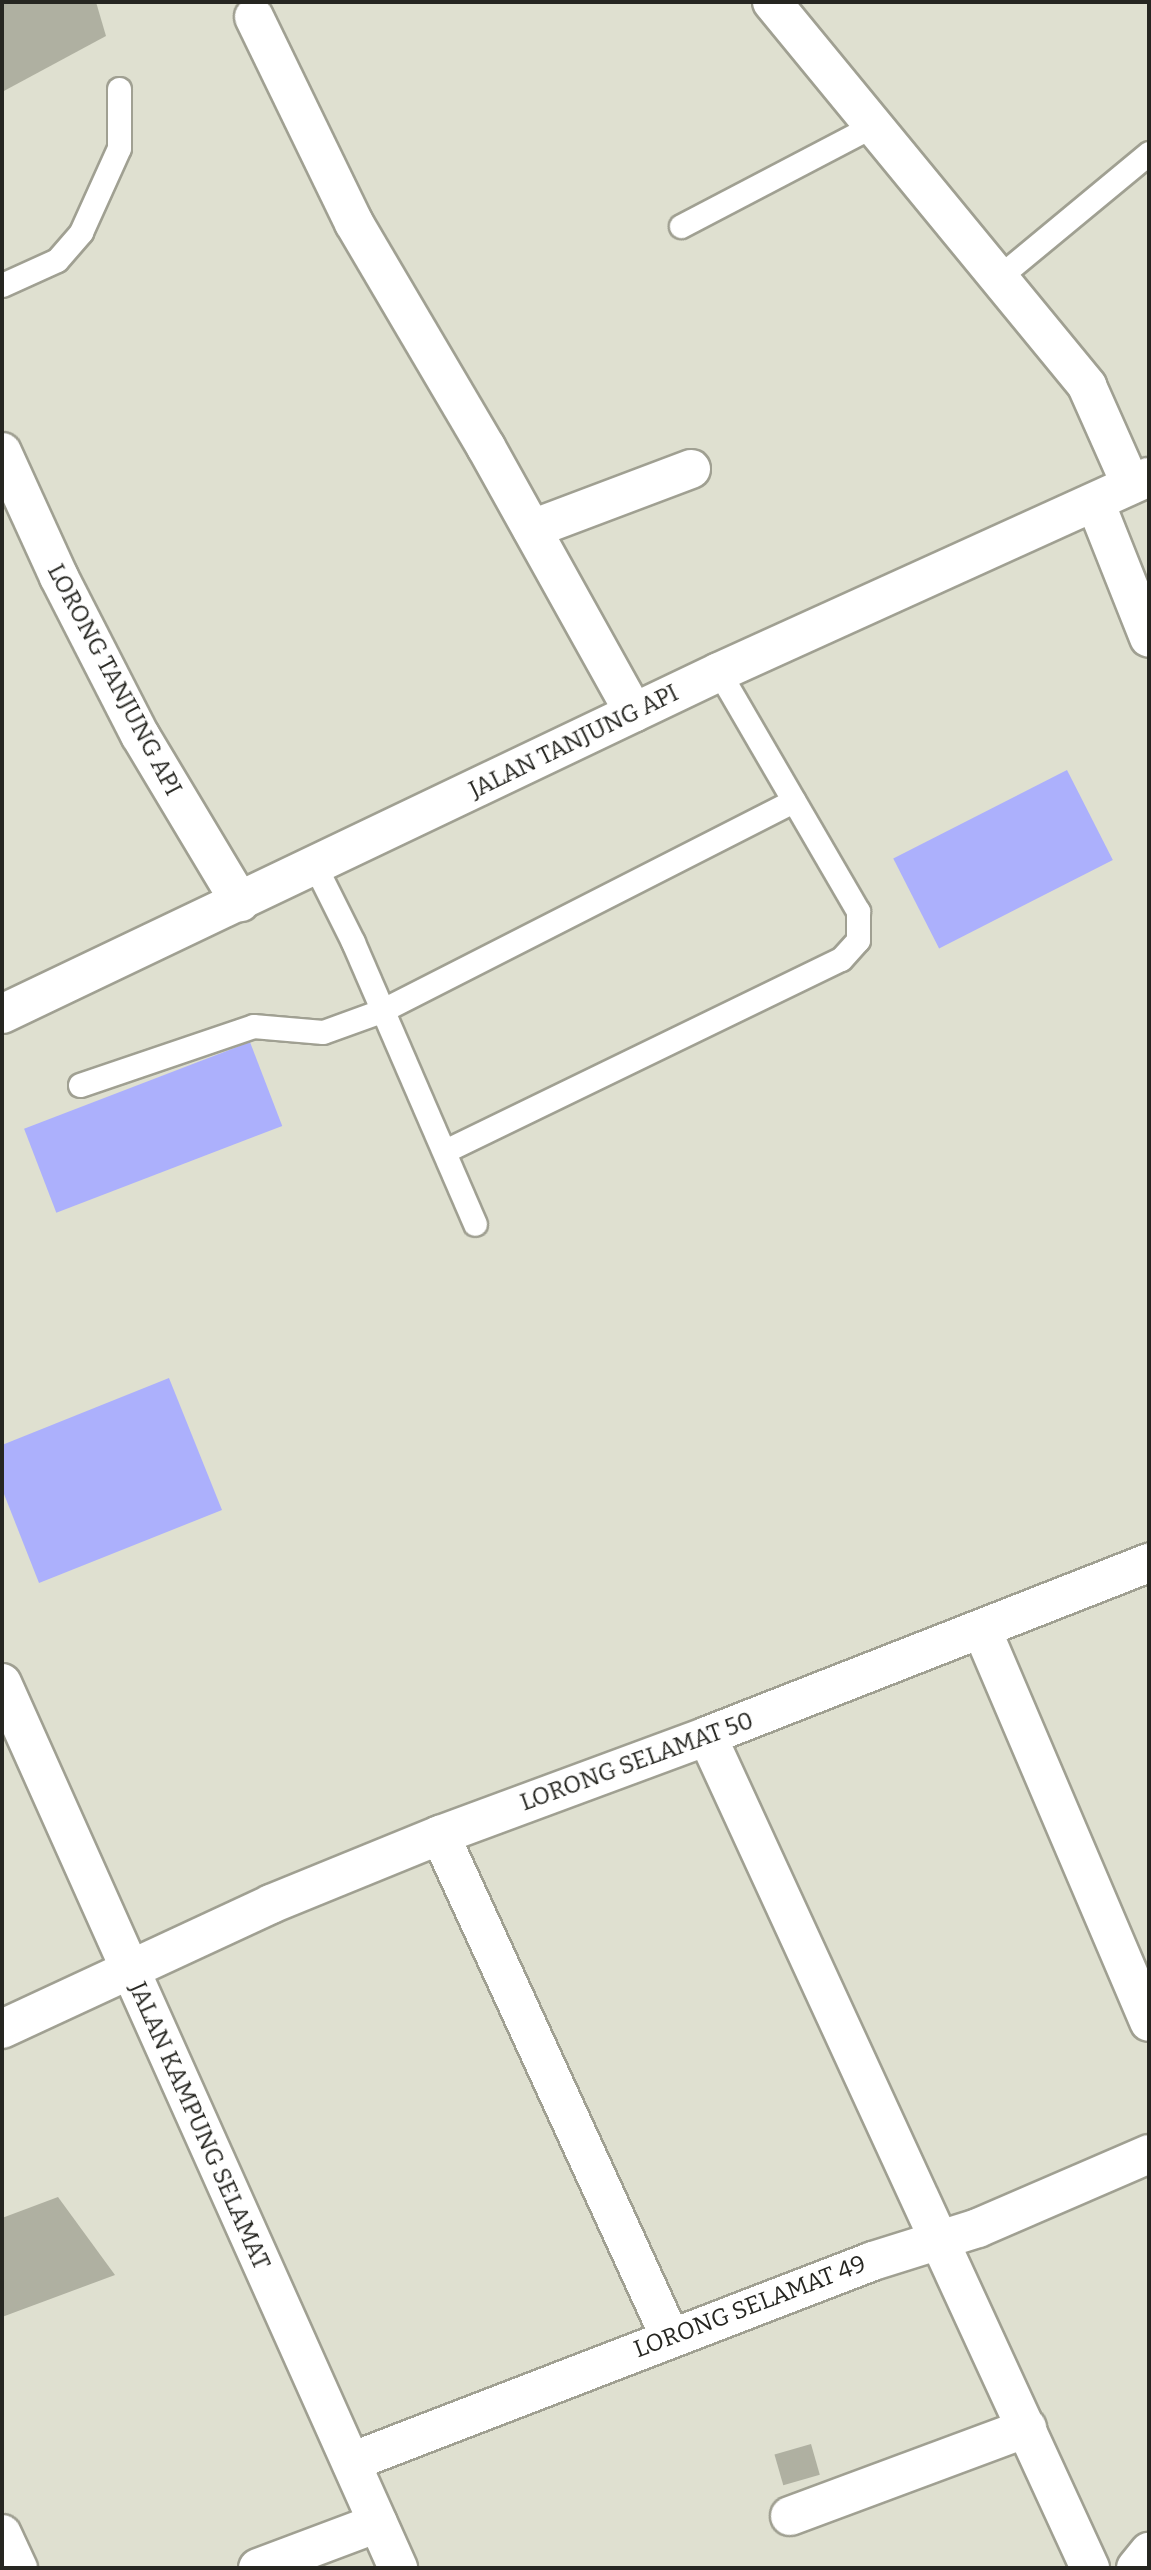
<!DOCTYPE html>
<html>
<head>
<meta charset="utf-8">
<style>
	body { margin:0 }
	#map { position:relative; width:1151px; height:2570px; overflow:hidden; background:#dfe0d0; font-family:Bitter,serif }
	div>[style] { position:absolute }
	.green>* { inset:0; background:#acb0fc; transform-origin:0 0 }
	.building>* { inset:0; background:#afb0a1; transform-origin:0 0 }
	.roads { filter:drop-shadow(2px 0 #a0a092) drop-shadow(-2px 0 #a0a092) drop-shadow(0 2px #a0a092) drop-shadow(0 -2px #a0a092) }
	.lane>* { height:23px; margin:-11.5px; padding:0 11.5px; transform-origin:11.5px; border-radius:11.5px; background:#fff }
	.street>* { height:38px; margin:-19px; padding:0 19px; transform-origin:19px; border-radius:19px; background:#fff }
	.secondary>* { height:38px; margin:-19px; padding:0 19px; transform-origin:19px; border-radius:19px; background:#fff }
	span { translate:-50% -50%; white-space:nowrap; text-align:center; line-height:1.15; -webkit-text-stroke:5px #fff; paint-order:stroke }
	.street-label { font-size:24px; color:#262621 }
	.frame { position:absolute; inset:0; border:4px solid #262621; pointer-events:none }
</style>
</head>
<body>
<div id="map">
	<div class="green">
		<div style="left:1067px;top:770px;width:101px;height:195px;rotate:63deg"></div>
		<div style="left:250px;top:1042px;width:90px;height:242px;rotate:69deg"></div>
		<div style="clip-path:polygon(169px 1378px,222px 1510px,39px 1583px,2px 1489px,2px 1445px)"></div>
	</div>
	<div class="building">
		<div style="clip-path:polygon(2px 2px,96px 2px,106px 36px,2px 92px)"></div>
		<div style="clip-path:polygon(58px 2197px,115px 2275px,2px 2317px,2px 2218px)"></div>
		<div style="left:811px;top:2444px;width:32px;height:38px;rotate:74deg"></div>
	</div>
	<div class="roads">
		<div class="lane">
			<div style="left:681px;top:226px;width:218px;rotate:-27.6deg"></div>
			<div style="left:999px;top:277px;width:195px;rotate:-39.6deg"></div>
			<div style="left:2px;top:285px;width:60px;rotate:-24.4deg"></div>
			<div style="left:57px;top:260px;width:37px;rotate:-49deg"></div>
			<div style="left:81px;top:232px;width:92px;rotate:-65.7deg"></div>
			<div style="left:119px;top:148px;width:59px;rotate:-90deg"></div>
			<div style="left:315px;top:866px;width:85px;rotate:63.4deg"></div>
			<div style="left:353px;top:942px;width:307px;rotate:66.6deg"></div>
			<div style="left:80px;top:1085px;width:183px;rotate:-18.8deg"></div>
			<div style="left:253px;top:1026px;width:70px;rotate:4.9deg"></div>
			<div style="left:323px;top:1032px;width:62px;rotate:-19.9deg"></div>
			<div style="left:381px;top:1011px;width:463px;rotate:-27deg"></div>
			<div style="left:445px;top:1151px;width:440px;rotate:-25.9deg"></div>
			<div style="left:841px;top:959px;width:25px;rotate:-48deg"></div>
			<div style="left:858px;top:940px;width:29px;rotate:-90deg"></div>
			<div style="left:858px;top:911px;width:276px;rotate:-120.2deg"></div>
		</div>
		<div class="street">
			<div style="left:772px;top:2px;width:497px;rotate:50.6deg"></div>
			<div style="left:1087px;top:386px;width:108px;rotate:66deg"></div>
			<div style="left:254px;top:17px;width:229px;rotate:64.1deg"></div>
			<div style="left:354px;top:223px;width:260px;rotate:59.5deg"></div>
			<div style="left:486px;top:447px;width:304px;rotate:60.9deg"></div>
			<div style="left:2px;top:452px;width:137px;rotate:65.5deg"></div>
			<div style="left:59px;top:577px;width:178px;rotate:62.9deg"></div>
			<div style="left:140px;top:735px;width:195px;rotate:59.1deg"></div>
			<div style="left:1095px;top:502px;width:146px;rotate:68.3deg"></div>
			<div style="left:532px;top:529px;width:170px;rotate:-20.7deg"></div>
			<div style="left:982px;top:1630px;width:426px;rotate:66.9deg"></div>
			<div style="left:707px;top:1736px;width:916px;rotate:65.28deg"></div>
			<div style="left:440px;top:1835px;width:552px;rotate:65.38deg"></div>
			<div style="left:2px;top:2029px;width:297px;rotate:-24.9deg"></div>
			<div style="left:271px;top:1904px;width:183px;rotate:-22.2deg"></div>
			<div style="left:440px;top:1835px;width:285px;rotate:-20.3deg"></div>
			<div style="left:707px;top:1736px;width:475px;rotate:-21.4deg"></div>
			<div style="left:351px;top:2462px;width:559px;rotate:-21.06deg"></div>
			<div style="left:873px;top:2261px;width:110px;rotate:-17.4deg"></div>
			<div style="left:978px;top:2228px;width:186px;rotate:-23.4deg"></div>
			<div style="left:790px;top:2516px;width:253px;rotate:-20.4deg"></div>
			<div style="left:2px;top:2534px;width:38px;rotate:65deg"></div>
			<div style="left:258px;top:2568px;width:128px;rotate:-20.6deg"></div>
			<div style="left:1136px;top:2568px;width:21px;rotate:-51deg"></div>
		</div>
		<div class="secondary">
			<div style="left:2px;top:1014px;width:794px;rotate:-25.5deg"></div>
			<div style="left:719px;top:672px;width:472px;rotate:-24.4deg"></div>
			<div style="left:2px;top:1683px;width:970px;rotate:65.89deg"></div>
		</div>
	</div>
	<div class="street-label">
		<span style="left:114px;top:680px;rotate:62deg">LORONG TANJUNG API</span>
		<span style="left:574px;top:742px;rotate:-26deg">JALAN TANJUNG API</span>
		<span style="left:637px;top:1762px;rotate:-20deg">LORONG SELAMAT 50</span>
		<span style="left:199px;top:2126px;rotate:66deg">JALAN KAMPUNG SELAMAT</span>
		<span style="left:750px;top:2307px;rotate:-21deg">LORONG SELAMAT 49</span>
	</div>
	<div class="frame"></div>
</div>
</body>
</html>
